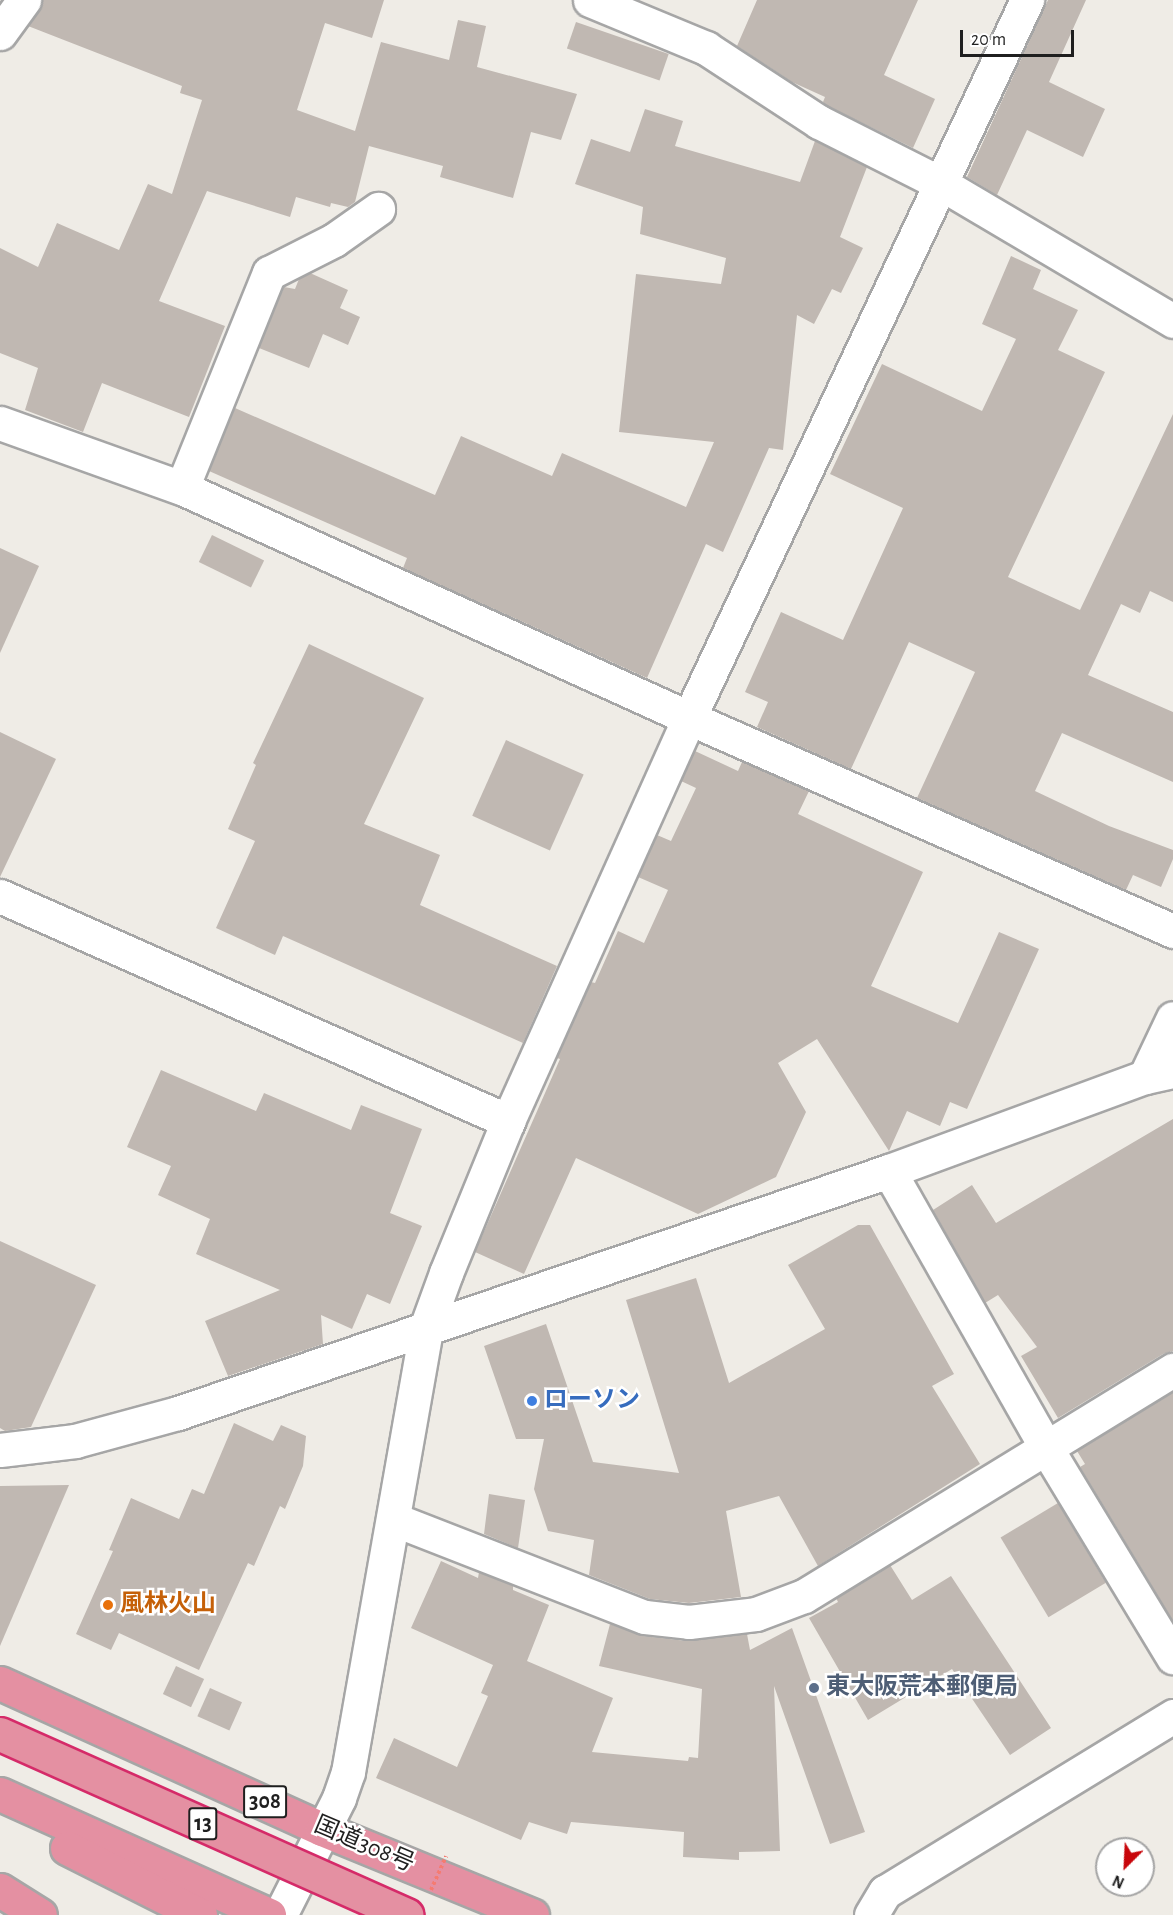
<!DOCTYPE html>
<html>
<head>
<meta charset="utf-8">
<style>
	body { margin:0 }
	#map { position:relative; width:1173px; height:1915px; overflow:hidden; background:#efece6; font-family:"Alegreya Sans","Noto Sans JP",sans-serif }
	div>[style] { position:absolute }
	.building>* { inset:0; background:#c0b8b2; transform-origin:0 0 }
	.roads { filter:drop-shadow(2px 0 #a6a6a6) drop-shadow(-2px 0 #a6a6a6) drop-shadow(0 2px #a6a6a6) drop-shadow(0 -2px #a6a6a6) }
	.minor>* { height:33px; margin:-16.5px; padding:0 16.5px; transform-origin:16.5px; border-radius:16.5px; background:#fff }
	.highway>* { height:33px; margin:-16.5px; padding:0 16.5px; transform-origin:16.5px; border-radius:16.5px; background:#e490a2 }
	.path-bridge>* { height:4px; margin-top:-2px; transform-origin:0; background:repeating-linear-gradient(90deg,#f57b71 0 3px,transparent 0 6px) }
	.bridges { filter:drop-shadow(2px 0 #d52b69) drop-shadow(-2px 0 #d52b69) drop-shadow(0 2px #d52b69) drop-shadow(0 -2px #d52b69) }
	.highway-bridge>* { height:33px; margin:-16.5px; padding:0 16.5px; transform-origin:16.5px; border-radius:16.5px; background:#e490a2 }
	.dots>* { width:16px; height:16px; translate:-50% -50%; box-sizing:border-box; border:3px solid #fff; border-radius:50% }
	span { translate:-50% -50%; white-space:nowrap; text-align:center; line-height:1.15; -webkit-text-stroke:5px #fff; paint-order:stroke }
	.shield-label span { padding:2px 4px; background:#fff; border:2px solid; border-radius:4px; -webkit-text-stroke-width:0 }
	.shield-label { font-size:22px; color:#1f1f1f; font-weight:700 }
	.shop-label { font-size:24px; color:#366cbe; font-weight:700 }
	.left { translate:0 -50%; text-align:left }
	.food-label { font-size:24px; color:#c56008; font-weight:700 }
	.service-label { font-size:24px; color:#4e5e75; font-weight:700 }
	.street-label { font-size:24px; color:#1f1f1f }
	.north { position:absolute; left:1095px; top:1837px; width:60px; height:60px; box-sizing:border-box; background:#fff; border:2px solid #a5a5a5; border-radius:50%; rotate:204deg; font-size:16px; font-weight:700; line-height:24px; text-align:center; color:#1f1f1f }
	.north::after { content:''; display:block; margin:auto; width:21px; height:27px; background:#c8060b; clip-path:polygon(50% 0,100% 100%,50% 72%,0 100%) }
	.scale { position:absolute; left:960px; top:30px; width:114px; height:27px; box-sizing:border-box; border:3px solid #1f1f1f; border-top:0; padding-left:8px; font-size:18px; line-height:21px; white-space:nowrap; color:#1f1f1f; -webkit-text-stroke:4px #fff; paint-order:stroke }
</style>
</head>
<body>
<div id="map">
	<div class="building">
		<div style="clip-path:polygon(42px 0,384px 0,372px 38px,325px 23px,297px 110px,355px 131px,381px 42px,449px 60px,458px 20px,486px 26px,477px 67px,577px 94px,561px 140px,531px 132px,513px 198px,440px 177px,443px 166px,369px 146px,355px 202px,348px 207px,331px 203px,330px 207px,296px 197px,290px 217px,207px 191px,159px 301px,225px 326px,189px 417px,102px 383px,83px 432px,25px 410px,38px 368px,0 353px,0 248px,38px 267px,57px 223px,119px 250px,148px 184px,172px 194px,202px 100px,180px 93px,182px 86px,28px 26px,39px 11px)"></div>
		<div style="clip-path:polygon(757px 0,918px 0,884px 75px,935px 99px,913px 148px,828px 106px,823px 102px,825px 97px,792px 82px,737px 46px)"></div>
		<div style="clip-path:polygon(1048px 0,1086px 0,1049px 82px,1105px 109px,1083px 157px,1027px 130px,997px 195px,967px 177px)"></div>
		<div style="left:576px;top:22px;width:98px;height:28px;rotate:19deg"></div>
		<div style="clip-path:polygon(645px 109px,683px 121px,675px 146px,800px 182px,815px 141px,867px 167px,840px 237px,863px 248px,841px 293px,832px 289px,814px 324px,797px 315px,783px 450px,769px 448px,723px 552px,706px 544px,647px 678px,403px 568px,407px 558px,209px 471px,235px 408px,435px 495px,461px 436px,552px 476px,562px 453px,686px 507px,714px 442px,619px 432px,636px 274px,721px 284px,726px 258px,640px 234px,643px 207px,575px 184px,591px 139px,630px 152px)"></div>
		<div style="clip-path:polygon(1011px 256px,1041px 270px,1033px 289px,1078px 310px,1058px 350px,1105px 372px,1008px 577px,1080px 610px,1173px 414px,1173px 602px,1150px 591px,1140px 613px,1121px 604px,1088px 675px,1173px 712px,1173px 782px,1062px 733px,1035px 791px,1109px 826px,1173px 850px,1173px 859px,1161px 887px,1133px 875px,1126px 890px,917px 798px,975px 672px,909px 642px,851px 769px,757px 727px,768px 702px,745px 692px,781px 612px,843px 640px,903px 508px,830px 474px,882px 364px,982px 411px,1016px 339px,982px 324px)"></div>
		<div style="clip-path:polygon(310px 273px,348px 290px,340px 308px,360px 317px,348px 345px,323px 334px,309px 368px,259px 348px,284px 287px,295px 289px,299px 279px)"></div>
		<div style="left:212px;top:535px;width:58px;height:30px;rotate:26deg"></div>
		<div style="clip-path:polygon(0 548px,39px 566px,0 653px)"></div>
		<div style="clip-path:polygon(309px 644px,424px 698px,364px 824px,440px 855px,420px 905px,557px 966px,523px 1043px,283px 936px,275px 955px,216px 928px,255px 841px,228px 829px,256px 765px,253px 763px)"></div>
		<div style="clip-path:polygon(0 732px,56px 759px,0 877px)"></div>
		<div style="left:506px;top:740px;width:85px;height:83px;rotate:24deg"></div>
		<div style="clip-path:polygon(695px 751px,738px 771px,742px 762px,809px 791px,798px 814px,923px 872px,871px 986px,958px 1023px,999px 932px,1039px 949px,967px 1109px,950px 1102px,940px 1126px,907px 1111px,889px 1151px,817px 1039px,778px 1063px,806px 1112px,776px 1177px,698px 1214px,576px 1158px,524px 1274px,475px 1252px,560px 1059px,557px 1058px,591px 982px,595px 983px,618px 931px,644px 943px,668px 890px,638px 877px,657px 835px,671px 841px,696px 788px,681px 781px)"></div>
		<div style="clip-path:polygon(161px 1070px,256px 1111px,264px 1093px,351px 1130px,361px 1105px,422px 1129px,390px 1213px,422px 1226px,390px 1304px,367px 1294px,352px 1329px,321px 1315px,323px 1344px,228px 1376px,205px 1321px,280px 1290px,196px 1254px,210px 1219px,158px 1195px,171px 1166px,127px 1147px)"></div>
		<div style="clip-path:polygon(1173px 1119px,1173px 1351px,1163px 1354px,1058px 1418px,1021px 1356px,1037px 1347px,998px 1295px,985px 1303px,933px 1210px,972px 1185px,996px 1223px)"></div>
		<div style="clip-path:polygon(858px 1225px,870px 1225px,954px 1374px,932px 1386px,980px 1464px,818px 1566px,779px 1496px,726px 1511px,741px 1597px,689px 1603px,650px 1599px,589px 1575px,594px 1540px,548px 1531px,534px 1489px,544px 1439px,516px 1439px,484px 1346px,546px 1324px,593px 1462px,679px 1473px,626px 1300px,696px 1278px,729px 1383px,825px 1329px,788px 1265px)"></div>
		<div style="clip-path:polygon(0 1241px,96px 1285px,31px 1427px,5px 1431px,0 1428px)"></div>
		<div style="clip-path:polygon(1173px 1392px,1173px 1621px,1080px 1467px,1085px 1464px,1077px 1451px)"></div>
		<div style="clip-path:polygon(234px 1423px,273px 1441px,281px 1425px,306px 1436px,303px 1466px,285px 1509px,280px 1506px,254px 1566px,248px 1563px,199px 1670px,119px 1633px,111px 1650px,76px 1634px,113px 1551px,109px 1550px,131px 1498px,179px 1519px,192px 1489px,204px 1494px)"></div>
		<div style="clip-path:polygon(69px 1485px,0 1646px,0 1486px)"></div>
		<div style="clip-path:polygon(489px 1494px,525px 1500px,518px 1548px,484px 1534px)"></div>
		<div style="left:1058px;top:1503px;width:93px;height:67px;rotate:59deg"></div>
		<div style="clip-path:polygon(441px 1561px,478px 1578px,479px 1572px,513px 1586px,513px 1590px,549px 1605px,527px 1661px,613px 1698px,592px 1752px,688px 1761px,689px 1757px,698px 1758px,702px 1689px,599px 1666px,610px 1624px,643px 1636px,687px 1641px,747px 1634px,750px 1650px,792px 1628px,865px 1832px,830px 1844px,774px 1686px,780px 1851px,739px 1852px,739px 1860px,683px 1857px,684px 1832px,571px 1822px,567px 1834px,529px 1822px,521px 1840px,376px 1778px,394px 1738px,457px 1767px,488px 1696px,481px 1693px,493px 1665px,411px 1628px)"></div>
		<div style="clip-path:polygon(890px 1565px,912px 1600px,951px 1576px,1051px 1728px,1010px 1755px,952px 1669px,868px 1720px,809px 1618px,838px 1602px,836px 1598px)"></div>
		<div style="left:176px;top:1666px;width:31px;height:31px;rotate:25deg"></div>
		<div style="left:210px;top:1688px;width:35px;height:31px;rotate:24deg"></div>
	</div>
	<div class="roads">
		<div class="minor">
			<div style="left:590px;top:0;width:126px;rotate:22.5deg"></div>
			<div style="left:706px;top:48px;width:135px;rotate:33.2deg"></div>
			<div style="left:819px;top:122px;width:136px;rotate:26.8deg"></div>
			<div style="left:940px;top:183px;width:271px;rotate:30.6deg"></div>
			<div style="left:0;top:33px;width:41px;rotate:-54deg"></div>
			<div style="left:0;top:423px;width:193px;rotate:19.7deg"></div>
			<div style="left:182px;top:488px;width:557px;rotate:24.4deg"></div>
			<div style="left:689px;top:718px;width:529px;rotate:23.75deg"></div>
			<div style="left:182px;top:488px;width:232px;rotate:-68deg"></div>
			<div style="left:269px;top:273px;width:73px;rotate:-26.9deg"></div>
			<div style="left:334px;top:240px;width:54px;rotate:-35.2deg"></div>
			<div style="left:0;top:896px;width:556px;rotate:23.89deg"></div>
			<div style="left:1145px;top:1077px;width:65px;rotate:-64.6deg"></div>
			<div style="left:889px;top:1171px;width:316px;rotate:60.4deg"></div>
			<div style="left:1045px;top:1446px;width:247px;rotate:58.8deg"></div>
			<div style="left:0;top:1450px;width:76px;rotate:-6.8deg"></div>
			<div style="left:75px;top:1441px;width:107px;rotate:-15.2deg"></div>
			<div style="left:178px;top:1413px;width:751px;rotate:-18.8deg"></div>
			<div style="left:889px;top:1171px;width:273px;rotate:-20.2deg"></div>
			<div style="left:1145px;top:1077px;width:29px;rotate:-12deg"></div>
			<div style="left:393px;top:1519px;width:270px;rotate:21.3deg"></div>
			<div style="left:645px;top:1617px;width:44px;rotate:6.5deg"></div>
			<div style="left:689px;top:1622px;width:67px;rotate:-6.8deg"></div>
			<div style="left:756px;top:1614px;width:51px;rotate:-20.6deg"></div>
			<div style="left:804px;top:1596px;width:433px;rotate:-31.5deg"></div>
			<div style="left:280px;top:1915px;width:131px;rotate:-63.2deg"></div>
			<div style="left:339px;top:1798px;width:28px;rotate:-71deg"></div>
			<div style="left:348px;top:1772px;width:451px;rotate:-80deg"></div>
			<div style="left:426px;top:1328px;width:59px;rotate:-70deg"></div>
			<div style="left:446px;top:1273px;width:164px;rotate:-67.8deg"></div>
			<div style="left:508px;top:1121px;width:442px;rotate:-65.8deg"></div>
			<div style="left:689px;top:718px;width:794px;rotate:-64.79deg"></div>
			<div style="left:871px;top:1915px;width:27px;rotate:-59deg"></div>
			<div style="left:885px;top:1892px;width:338px;rotate:-31.4deg"></div>
		</div>
		<div class="highway">
			<div style="left:0;top:1683px;width:354px;rotate:24.4deg"></div>
			<div style="left:322px;top:1829px;width:227px;rotate:22.3deg"></div>
			<div style="left:0;top:1794px;width:295px;rotate:24.2deg"></div>
			<div style="left:67px;top:1848px;width:149px;rotate:26.7deg"></div>
			<div style="left:0;top:1890px;width:47px;rotate:32deg"></div>
		</div>
	</div>
	<div class="path-bridge">
		<div style="left:431px;top:1890px;width:37px;rotate:-66deg"></div>
	</div>
	<div class="bridges">
		<div class="highway-bridge">
			<div style="left:0;top:1734px;width:445px;rotate:24deg"></div>
		</div>
	</div>
	<div class="dots">
		<div style="left:532px;top:1401px;background:#3f7fe0"></div>
		<div style="left:108px;top:1605px;background:#e8710a"></div>
		<div style="left:814px;top:1688px;background:#5c6f8a"></div>
	</div>
	<div class="shield-label">
		<span style="left:265px;top:1802px">308</span>
		<span style="left:203px;top:1824px">13</span>
	</div>
	<div class="shop-label">
		<span class="left" style="left:544px;top:1401px">ローソン</span>
	</div>
	<div class="food-label">
		<span class="left" style="left:120px;top:1605px">風林火山</span>
	</div>
	<div class="service-label">
		<span class="left" style="left:826px;top:1688px">東大阪荒本郵便局</span>
	</div>
	<div class="street-label">
		<span style="left:364px;top:1845px;rotate:23deg">国道308号</span>
	</div>
	<div class="north">N</div>
	<div class="scale">20 m</div>
</div>
</body>
</html>
